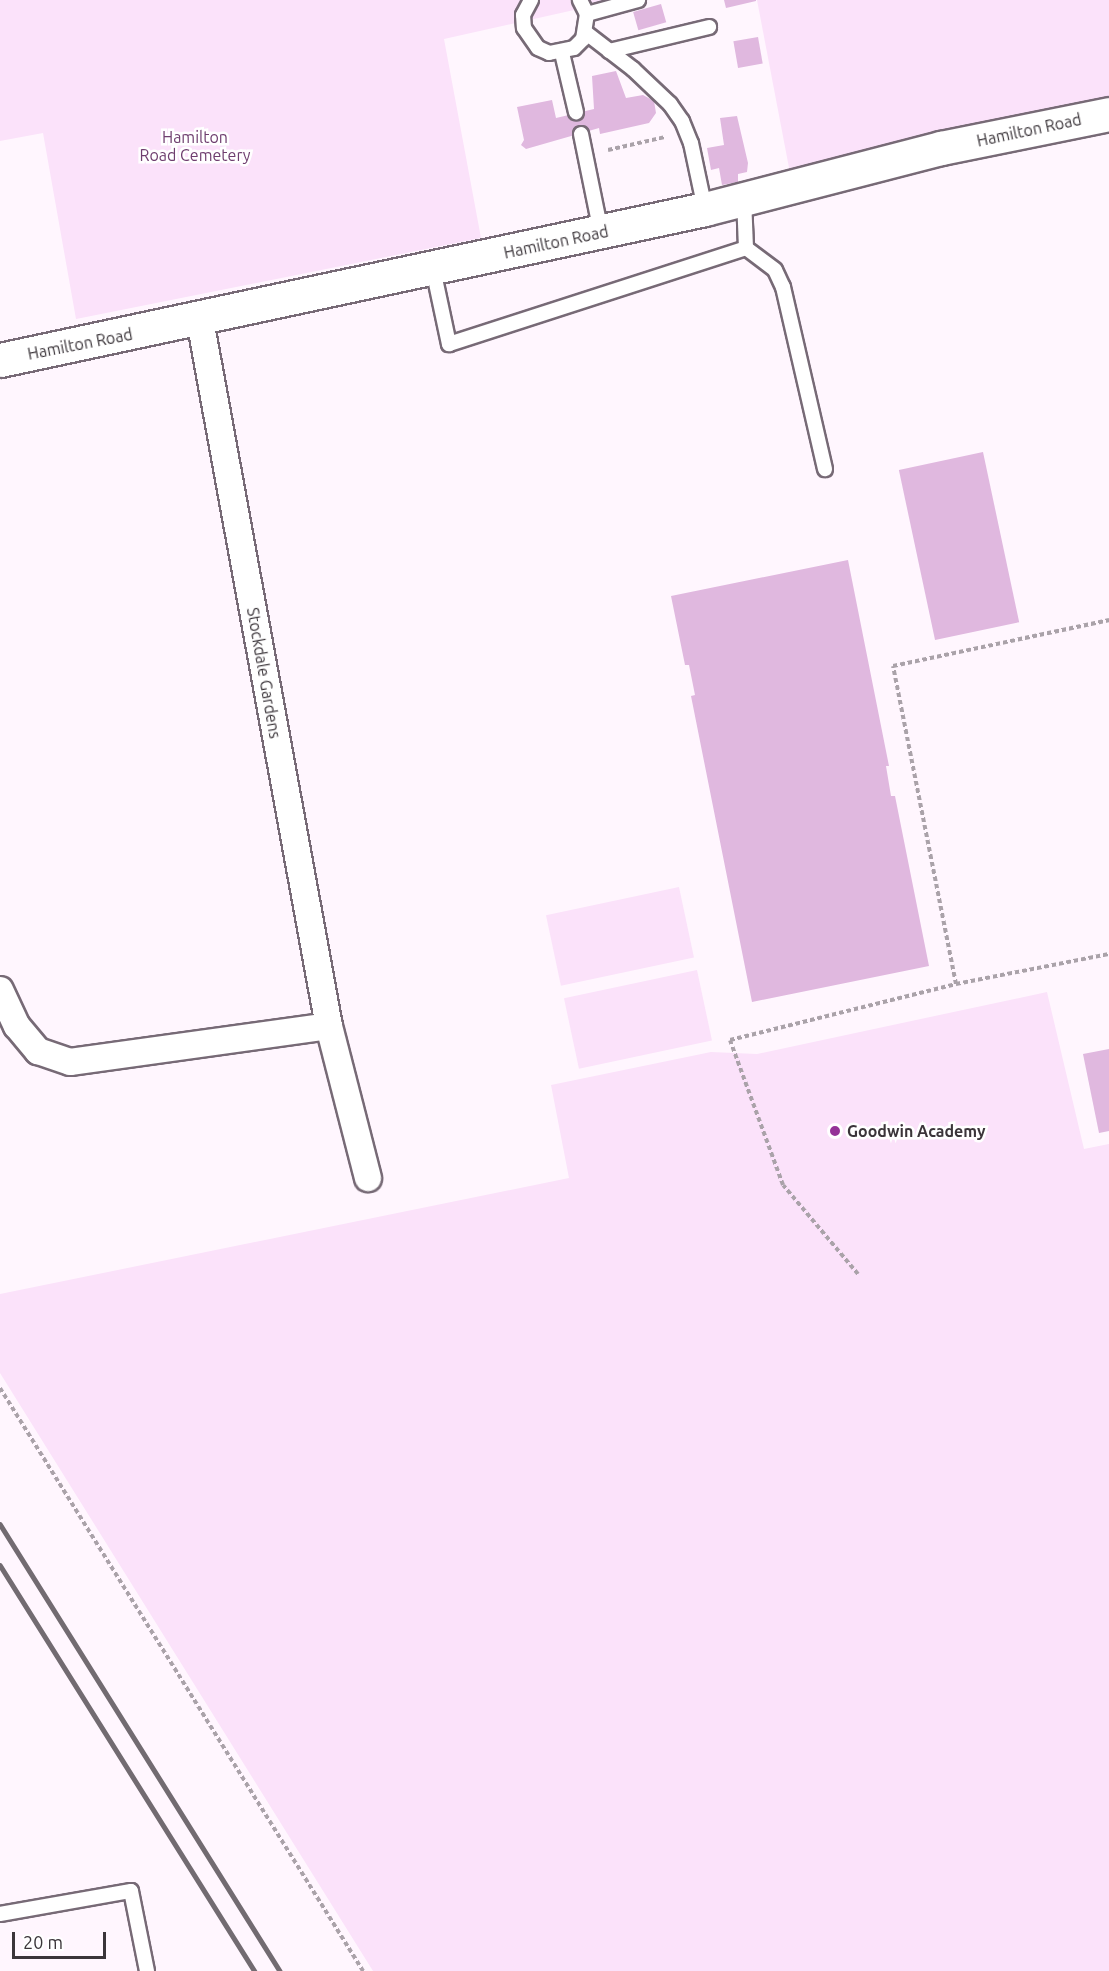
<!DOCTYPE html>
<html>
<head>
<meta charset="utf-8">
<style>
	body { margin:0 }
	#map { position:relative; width:1109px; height:1971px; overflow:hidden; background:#fff6fe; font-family:Ubuntu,sans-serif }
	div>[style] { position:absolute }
	.green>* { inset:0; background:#fbe2fa; transform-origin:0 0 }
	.building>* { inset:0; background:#e0b8df; transform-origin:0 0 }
	.path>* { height:4px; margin-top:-2px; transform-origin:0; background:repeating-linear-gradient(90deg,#aaa2a9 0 4.5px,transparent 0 7.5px) }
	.roads { filter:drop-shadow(2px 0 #776a76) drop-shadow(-2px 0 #776a76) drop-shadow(0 2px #776a76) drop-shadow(0 -2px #776a76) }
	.lane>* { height:14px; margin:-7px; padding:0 7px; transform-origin:7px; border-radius:7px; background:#fff }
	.street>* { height:26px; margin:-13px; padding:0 13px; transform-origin:13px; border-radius:13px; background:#fff }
	.secondary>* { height:33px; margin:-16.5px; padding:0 16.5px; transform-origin:16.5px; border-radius:16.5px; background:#fff }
	.rail>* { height:4.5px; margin:-2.25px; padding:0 2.25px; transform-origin:2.25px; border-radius:2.25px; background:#726b71 }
	.dots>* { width:16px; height:16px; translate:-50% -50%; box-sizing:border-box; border:3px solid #fff; border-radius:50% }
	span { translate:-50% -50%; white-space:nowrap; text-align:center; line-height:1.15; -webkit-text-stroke:5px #fff; paint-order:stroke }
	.street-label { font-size:16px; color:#3b353a }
	.park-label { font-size:16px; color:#6f3e6f }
	.poi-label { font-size:16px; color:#3b353a; font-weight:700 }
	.left { translate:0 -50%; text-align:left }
	.scale { position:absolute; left:12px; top:1932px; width:94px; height:27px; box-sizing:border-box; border:3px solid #3b353a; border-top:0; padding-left:8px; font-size:18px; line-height:21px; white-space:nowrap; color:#3b353a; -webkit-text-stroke:4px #fff; paint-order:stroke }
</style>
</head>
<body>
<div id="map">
	<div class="green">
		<div style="clip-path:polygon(0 0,619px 0,444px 39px,481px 238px,76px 319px,43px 133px,0 141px)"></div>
		<div style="clip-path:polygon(757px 0,1109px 0,1109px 97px,790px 173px)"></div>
		<div style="left:679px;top:887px;width:72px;height:136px;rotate:78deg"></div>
		<div style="left:697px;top:970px;width:72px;height:136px;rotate:78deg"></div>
		<div style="clip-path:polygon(1047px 992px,1084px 1149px,1109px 1144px,1109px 1971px,373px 1971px,0 1373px,0 1294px,569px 1178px,551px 1085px,711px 1052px,757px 1054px)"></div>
	</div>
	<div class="building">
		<div style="clip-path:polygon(724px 0,756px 0,756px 1px,726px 8px)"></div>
		<div style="left:661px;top:4px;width:19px;height:29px;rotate:74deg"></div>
		<div style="left:758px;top:37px;width:27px;height:25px;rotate:80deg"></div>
		<div style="clip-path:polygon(616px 71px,626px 98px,643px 95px,654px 101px,656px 113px,649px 123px,600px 134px,599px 128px,526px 149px,521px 145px,524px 140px,517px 107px,552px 100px,556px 118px,594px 109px,592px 76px)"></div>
		<div style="clip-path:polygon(737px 116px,748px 163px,747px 172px,738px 174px,738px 182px,722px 185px,719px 168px,711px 170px,707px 148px,724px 145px,720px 118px)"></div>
		<div style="left:983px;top:452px;width:174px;height:86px;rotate:78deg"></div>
		<div style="clip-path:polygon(848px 560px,889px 766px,886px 766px,891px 796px,895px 796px,929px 966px,752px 1002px,691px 696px,695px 695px,689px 665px,685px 665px,671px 596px)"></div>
		<div style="clip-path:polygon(1109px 1049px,1109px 1131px,1099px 1133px,1083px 1054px)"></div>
	</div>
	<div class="path">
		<div style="left:608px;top:150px;width:58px;rotate:-12.8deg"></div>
		<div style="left:956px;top:984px;width:324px;rotate:-101.2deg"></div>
		<div style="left:893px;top:666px;width:221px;rotate:-12deg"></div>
		<div style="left:858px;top:1274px;width:116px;rotate:-130.1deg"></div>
		<div style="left:783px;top:1185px;width:154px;rotate:-110.1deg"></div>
		<div style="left:730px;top:1040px;width:233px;rotate:-13.9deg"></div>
		<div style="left:956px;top:984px;width:156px;rotate:-11.1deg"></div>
		<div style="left:0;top:1388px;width:687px;rotate:58.09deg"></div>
	</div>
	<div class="roads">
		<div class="lane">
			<div style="left:531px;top:0;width:17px;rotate:118deg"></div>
			<div style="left:523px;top:15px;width:13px;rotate:86deg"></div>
			<div style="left:524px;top:28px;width:24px;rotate:55deg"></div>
			<div style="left:538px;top:48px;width:12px;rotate:24deg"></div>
			<div style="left:549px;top:53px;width:25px;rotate:-11deg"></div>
			<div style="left:574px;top:48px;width:13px;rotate:-45deg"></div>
			<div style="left:583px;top:39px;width:25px;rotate:-81deg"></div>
			<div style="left:587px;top:14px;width:16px;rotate:-117deg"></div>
			<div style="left:587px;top:14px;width:53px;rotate:-15.4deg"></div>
			<div style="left:585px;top:32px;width:61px;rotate:37.6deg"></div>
			<div style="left:633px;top:69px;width:51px;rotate:43.4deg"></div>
			<div style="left:670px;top:104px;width:21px;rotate:55deg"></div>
			<div style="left:682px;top:121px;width:24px;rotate:68deg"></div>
			<div style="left:691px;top:143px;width:67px;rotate:78deg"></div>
			<div style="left:609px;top:51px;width:103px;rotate:-13.5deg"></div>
			<div style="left:562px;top:53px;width:61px;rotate:76.7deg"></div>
			<div style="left:581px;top:134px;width:100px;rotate:78.5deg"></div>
			<div style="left:746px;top:248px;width:36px;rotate:37deg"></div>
			<div style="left:775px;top:270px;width:19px;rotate:65deg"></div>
			<div style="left:783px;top:287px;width:187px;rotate:77deg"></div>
			<div style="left:433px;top:269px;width:77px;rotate:78deg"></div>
			<div style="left:449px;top:344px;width:312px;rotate:-17.9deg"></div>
			<div style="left:746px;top:248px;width:49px;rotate:-92.3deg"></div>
			<div style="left:0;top:1914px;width:133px;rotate:-10deg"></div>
			<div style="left:131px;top:1891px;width:82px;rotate:78.7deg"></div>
		</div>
		<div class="street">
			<div style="left:200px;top:320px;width:718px;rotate:79.65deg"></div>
			<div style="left:329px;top:1026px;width:157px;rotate:75.6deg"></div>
			<div style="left:0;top:990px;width:40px;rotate:65deg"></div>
			<div style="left:17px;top:1026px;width:33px;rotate:50deg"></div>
			<div style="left:38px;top:1051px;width:34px;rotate:19deg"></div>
			<div style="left:70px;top:1062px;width:261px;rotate:-7.9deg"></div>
		</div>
		<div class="secondary">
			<div style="left:0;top:360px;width:721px;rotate:-12.09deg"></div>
			<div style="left:705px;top:209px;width:244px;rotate:-14.5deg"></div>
			<div style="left:941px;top:148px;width:171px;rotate:-11.4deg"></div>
		</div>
	</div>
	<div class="rail">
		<div style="left:0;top:1524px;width:527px;rotate:57.94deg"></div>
		<div style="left:0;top:1565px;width:479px;rotate:57.9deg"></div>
	</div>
	<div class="dots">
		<div style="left:835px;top:1131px;background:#943197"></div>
	</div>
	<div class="street-label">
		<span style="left:1029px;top:130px;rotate:-12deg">Hamilton Road</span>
		<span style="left:556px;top:242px;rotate:-12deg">Hamilton Road</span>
		<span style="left:80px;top:344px;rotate:-11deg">Hamilton Road</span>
		<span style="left:264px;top:673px;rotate:80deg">Stockdale Gardens</span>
	</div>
	<div class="park-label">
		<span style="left:195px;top:146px">Hamilton<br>Road Cemetery</span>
	</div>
	<div class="poi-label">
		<span class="left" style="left:847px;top:1131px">Goodwin Academy</span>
	</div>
	<div class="scale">20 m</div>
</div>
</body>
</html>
